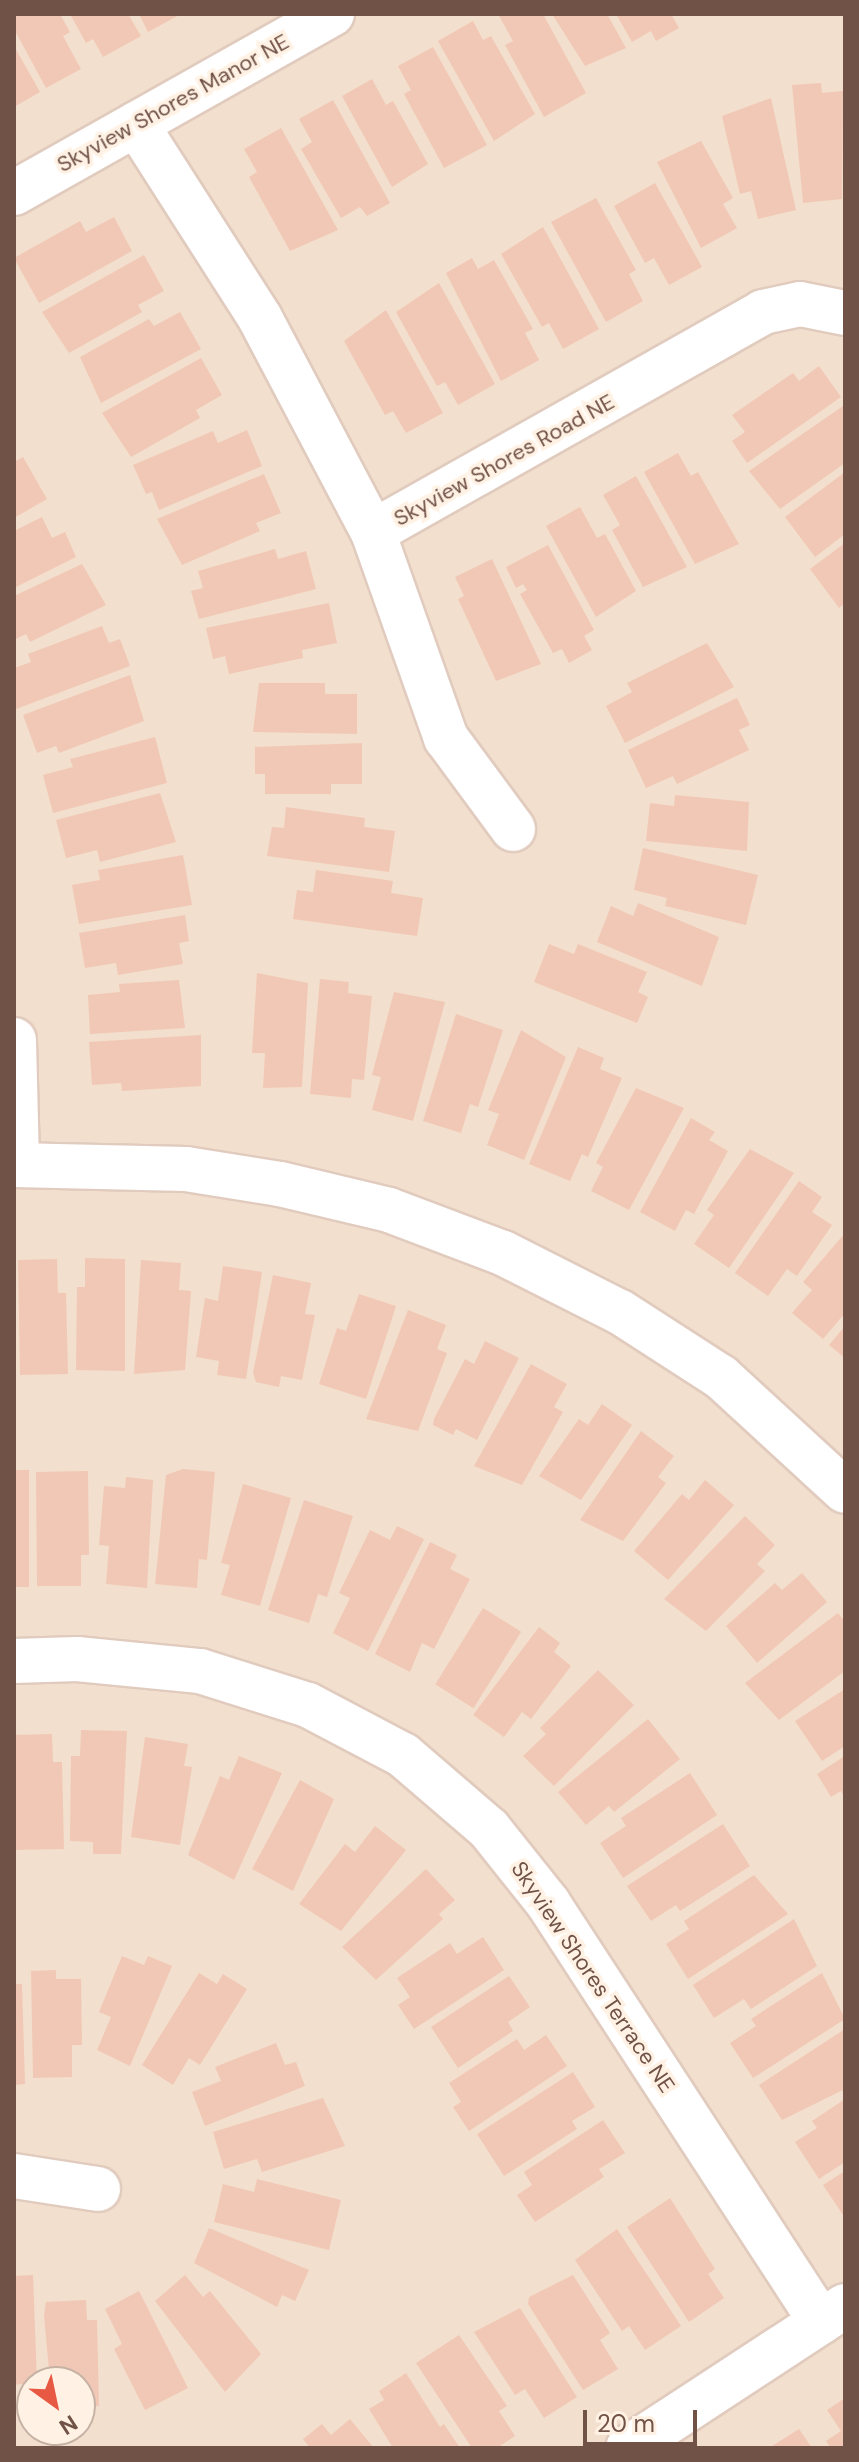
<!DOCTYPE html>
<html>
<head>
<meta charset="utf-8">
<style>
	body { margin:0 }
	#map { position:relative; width:859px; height:2462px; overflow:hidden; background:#fceede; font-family:"DM Sans",sans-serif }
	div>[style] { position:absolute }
	.residential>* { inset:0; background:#f3dfcd }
	.building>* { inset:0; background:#f1c8b6; transform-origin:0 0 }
	.roads { filter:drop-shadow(2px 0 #e1cbbe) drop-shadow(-2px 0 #e1cbbe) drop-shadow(0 2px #e1cbbe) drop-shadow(0 -2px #e1cbbe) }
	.minor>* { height:44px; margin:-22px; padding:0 22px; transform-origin:22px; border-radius:22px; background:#fff }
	span { translate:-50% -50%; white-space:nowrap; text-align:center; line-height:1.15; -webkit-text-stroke:7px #fff2e4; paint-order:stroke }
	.street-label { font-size:22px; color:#715247 }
	.frame { position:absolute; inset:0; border:16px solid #715247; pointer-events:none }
	.north { position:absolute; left:16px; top:2366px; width:80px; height:80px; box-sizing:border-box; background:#fff2e4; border:2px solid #c6b2a5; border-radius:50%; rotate:147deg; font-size:22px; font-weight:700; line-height:32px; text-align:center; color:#715247 }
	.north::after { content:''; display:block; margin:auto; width:28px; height:36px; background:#e75942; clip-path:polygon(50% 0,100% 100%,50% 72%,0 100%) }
	.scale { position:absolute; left:583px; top:2410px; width:114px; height:36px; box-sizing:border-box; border:4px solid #715247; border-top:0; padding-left:10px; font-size:24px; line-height:28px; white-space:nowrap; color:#715247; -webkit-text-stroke:6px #fff2e4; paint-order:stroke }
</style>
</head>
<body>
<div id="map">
	<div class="residential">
		<div style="clip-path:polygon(evenodd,14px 14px,845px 14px,845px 2448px,14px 2448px,14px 14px,32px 2382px,80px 2382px,80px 2430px,32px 2430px,32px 2382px)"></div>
	</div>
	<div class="building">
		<div style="clip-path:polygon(14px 14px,60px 14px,70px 32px,63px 36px,81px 69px,46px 88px,14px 29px)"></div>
		<div style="clip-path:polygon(70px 14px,128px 14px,141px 36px,103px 57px,93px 39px,86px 43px)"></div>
		<div style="clip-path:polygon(139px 14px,181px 14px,148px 32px)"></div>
		<div style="clip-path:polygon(498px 14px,543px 14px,586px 93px,544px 117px,505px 45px,513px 41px)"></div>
		<div style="clip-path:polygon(552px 14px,607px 14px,626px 48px,585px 66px)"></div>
		<div style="clip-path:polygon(616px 14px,671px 14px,679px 28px,656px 41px,651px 31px,632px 42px)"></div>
		<div style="clip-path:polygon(473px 21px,483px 40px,491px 36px,535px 114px,494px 141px,438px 41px)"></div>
		<div style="clip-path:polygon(14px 46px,40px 92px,14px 107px)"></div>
		<div style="clip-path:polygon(433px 47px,487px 145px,444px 168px,404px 94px,411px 90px,398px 66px)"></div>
		<div style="clip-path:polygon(372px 79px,386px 105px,393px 101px,428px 164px,392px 187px,342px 96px)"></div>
		<div style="clip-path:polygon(821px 83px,822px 93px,843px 91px,842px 199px,803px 203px,792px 85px)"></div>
		<div style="clip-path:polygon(771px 98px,796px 210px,758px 219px,751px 191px,740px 194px,722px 116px)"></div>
		<div style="clip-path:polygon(333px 100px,390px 203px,367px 216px,360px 207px,341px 218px,301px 149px,312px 142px,299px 119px)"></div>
		<div style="clip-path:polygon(281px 128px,338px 230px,290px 251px,249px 177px,257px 172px,244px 149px)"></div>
		<div style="clip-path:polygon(701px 141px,733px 198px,723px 204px,737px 228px,701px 248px,657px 162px)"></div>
		<div style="clip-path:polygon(655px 183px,702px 267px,669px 285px,654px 258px,645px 263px,614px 206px)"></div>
		<div style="clip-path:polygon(596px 198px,636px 270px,629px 274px,643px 301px,606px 322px,551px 222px)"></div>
		<div style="clip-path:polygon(114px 217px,132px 251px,39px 303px,14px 258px,80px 221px,86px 232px)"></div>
		<div style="clip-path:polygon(543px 227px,599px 329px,563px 349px,549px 323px,542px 327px,501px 254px)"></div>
		<div style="clip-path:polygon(144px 255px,164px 291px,138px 305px,142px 312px,69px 353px,42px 312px)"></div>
		<div style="clip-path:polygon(472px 258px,478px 269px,494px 260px,533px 329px,525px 333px,539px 360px,501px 381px,446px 273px)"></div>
		<div style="clip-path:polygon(439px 283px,495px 384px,458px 405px,445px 382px,437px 386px,396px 312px)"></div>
		<div style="clip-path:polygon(386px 310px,443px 413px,406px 433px,393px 411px,385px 415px,344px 341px)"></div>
		<div style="clip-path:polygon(180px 312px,201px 349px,101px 403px,80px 357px,149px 319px,154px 326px)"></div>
		<div style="clip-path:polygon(201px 358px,222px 395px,196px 410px,200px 418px,131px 457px,102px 413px)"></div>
		<div style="clip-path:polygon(819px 366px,841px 397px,747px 463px,732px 441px,745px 432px,732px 415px,793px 373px,799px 381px)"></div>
		<div style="clip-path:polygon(843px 406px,845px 463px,780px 509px,749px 471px)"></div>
		<div style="clip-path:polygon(247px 430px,262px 466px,159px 510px,152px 492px,146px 494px,133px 465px,213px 431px,218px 443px)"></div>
		<div style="clip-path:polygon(678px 453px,691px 476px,698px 472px,739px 544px,695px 564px,644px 472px)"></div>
		<div style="clip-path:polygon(23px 457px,47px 499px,14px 518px,14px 462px)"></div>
		<div style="clip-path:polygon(845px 472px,845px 534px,815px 557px,785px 517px)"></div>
		<div style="clip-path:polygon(264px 474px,281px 513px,256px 523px,260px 531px,182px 565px,157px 519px)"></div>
		<div style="clip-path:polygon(636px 476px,687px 567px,643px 587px,612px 530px,620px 525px,603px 495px)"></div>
		<div style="clip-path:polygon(580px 507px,597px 538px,605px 534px,636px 591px,596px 617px,546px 526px)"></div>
		<div style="clip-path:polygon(42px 517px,52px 538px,65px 532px,76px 557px,14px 588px,14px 531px)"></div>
		<div style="clip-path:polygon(845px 543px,845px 603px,839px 608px,810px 569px)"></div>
		<div style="clip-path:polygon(548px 545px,594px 630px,584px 636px,592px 650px,569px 663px,562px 649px,553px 653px,520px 594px,527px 590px,523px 584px,516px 588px,506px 567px)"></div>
		<div style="clip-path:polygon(275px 549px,278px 559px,306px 551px,316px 589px,199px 619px,191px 591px,203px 588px,198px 571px)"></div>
		<div style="clip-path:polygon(492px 559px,541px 664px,496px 681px,458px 599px,464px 596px,455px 577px)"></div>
		<div style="clip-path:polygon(82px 564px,106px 605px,30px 642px,26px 634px,14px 640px,14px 596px)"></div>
		<div style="clip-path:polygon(329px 603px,337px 643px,302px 650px,303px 658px,229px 674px,225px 656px,213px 659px,206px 628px)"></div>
		<div style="clip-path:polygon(102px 626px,109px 643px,120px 639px,130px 666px,16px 709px,14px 668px,31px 662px,28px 654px)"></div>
		<div style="clip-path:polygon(707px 643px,734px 687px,625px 743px,606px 706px,632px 692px,627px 683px)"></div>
		<div style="clip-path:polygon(130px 675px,144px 721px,59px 753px,56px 746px,37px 753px,23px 715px)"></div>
		<div style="clip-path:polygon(259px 683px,325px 683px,325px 694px,357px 694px,357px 734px,253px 732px)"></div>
		<div style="clip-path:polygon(737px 698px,750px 725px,739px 730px,749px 750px,677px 784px,673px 776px,646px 788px,628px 750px)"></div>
		<div style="clip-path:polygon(155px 737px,167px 783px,53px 813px,43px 775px,73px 767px,70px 759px)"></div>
		<div style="clip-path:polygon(362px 743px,362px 784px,331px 784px,331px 794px,265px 794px,265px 774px,255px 774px,255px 747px)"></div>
		<div style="clip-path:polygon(160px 793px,176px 842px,100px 862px,97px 850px,66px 858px,56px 820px)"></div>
		<div style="clip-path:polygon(675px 795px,749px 802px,747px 851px,646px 841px,650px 803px,674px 806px)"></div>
		<div style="clip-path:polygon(286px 807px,365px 818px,364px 827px,395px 831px,389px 872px,267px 856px,272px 827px,284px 828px)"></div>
		<div style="clip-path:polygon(643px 848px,758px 875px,746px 925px,665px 906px,667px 898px,634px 890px)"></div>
		<div style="clip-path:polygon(183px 855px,192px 905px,79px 924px,72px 885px,100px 880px,98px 870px)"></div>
		<div style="clip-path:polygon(316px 870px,393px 881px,391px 893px,423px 898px,417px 936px,293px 919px,297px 890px,313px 892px)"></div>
		<div style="clip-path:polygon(638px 903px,719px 937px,702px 986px,597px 942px,611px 906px,633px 916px)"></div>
		<div style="clip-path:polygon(185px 915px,189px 941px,179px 943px,183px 964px,118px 975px,116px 963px,85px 968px,79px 933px)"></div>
		<div style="clip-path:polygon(549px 944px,574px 954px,578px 944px,647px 972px,638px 992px,648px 997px,637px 1023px,534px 982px)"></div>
		<div style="clip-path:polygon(257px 973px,308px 983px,302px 1087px,263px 1088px,265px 1053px,252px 1053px)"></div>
		<div style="clip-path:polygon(320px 979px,349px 982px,348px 993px,372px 996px,364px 1080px,352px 1079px,351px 1098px,310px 1094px)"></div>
		<div style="clip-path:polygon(179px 980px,185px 1028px,90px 1034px,88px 995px,120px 992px,119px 984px)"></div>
		<div style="clip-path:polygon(394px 992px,445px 1002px,413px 1121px,372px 1110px,381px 1077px,372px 1075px)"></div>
		<div style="clip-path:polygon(456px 1014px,503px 1030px,478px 1107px,470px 1104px,461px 1133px,423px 1121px)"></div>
		<div style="clip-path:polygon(521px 1030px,566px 1057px,524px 1160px,487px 1145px,499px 1114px,488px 1110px)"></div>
		<div style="clip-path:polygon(201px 1035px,201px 1086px,122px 1091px,121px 1083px,92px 1085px,89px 1042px)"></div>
		<div style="clip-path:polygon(578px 1047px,604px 1058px,600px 1069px,622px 1078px,588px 1157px,582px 1154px,570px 1181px,529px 1164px)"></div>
		<div style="clip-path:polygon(636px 1088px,684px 1108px,629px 1210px,591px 1191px,603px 1167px,596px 1163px)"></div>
		<div style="clip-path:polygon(691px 1118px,715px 1132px,709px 1140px,728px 1151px,694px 1214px,686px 1210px,675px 1231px,640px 1212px)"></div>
		<div style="clip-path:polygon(750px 1149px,794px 1173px,729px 1268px,694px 1244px,714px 1215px,707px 1210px)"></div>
		<div style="clip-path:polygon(799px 1181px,822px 1197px,812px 1212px,832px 1225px,797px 1276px,787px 1269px,768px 1296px,735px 1273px)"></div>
		<div style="clip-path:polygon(845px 1233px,845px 1313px,823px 1339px,792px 1313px,812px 1290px,803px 1282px)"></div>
		<div style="clip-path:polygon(85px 1258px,125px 1259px,125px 1371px,76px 1370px,77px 1287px,85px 1287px)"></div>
		<div style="clip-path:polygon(57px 1259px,58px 1293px,66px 1293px,68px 1374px,20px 1375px,18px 1260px)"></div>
		<div style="clip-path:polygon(141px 1260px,181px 1263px,179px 1290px,191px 1291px,185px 1370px,134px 1374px)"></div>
		<div style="clip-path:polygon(223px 1266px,262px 1272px,246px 1379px,217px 1375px,219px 1361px,196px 1357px,205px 1298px,218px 1301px)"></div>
		<div style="clip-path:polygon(273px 1275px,311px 1283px,305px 1314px,315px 1315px,302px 1380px,281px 1376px,279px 1387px,256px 1382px,253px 1373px)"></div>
		<div style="clip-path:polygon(359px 1294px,396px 1306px,366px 1399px,319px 1384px,337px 1328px,346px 1331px)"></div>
		<div style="clip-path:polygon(408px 1310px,446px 1325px,437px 1349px,447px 1353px,418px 1431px,366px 1419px)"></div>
		<div style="clip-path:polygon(845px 1326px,845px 1358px,829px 1345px)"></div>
		<div style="clip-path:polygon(485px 1341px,519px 1358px,477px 1440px,456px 1429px,453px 1435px,433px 1425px,434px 1419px,465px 1359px,474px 1364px)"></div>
		<div style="clip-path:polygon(531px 1364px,567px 1384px,554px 1407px,563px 1412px,522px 1485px,474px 1466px)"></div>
		<div style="clip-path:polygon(602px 1404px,632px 1425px,581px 1500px,539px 1476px,579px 1419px,588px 1425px)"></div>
		<div style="clip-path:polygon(641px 1431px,674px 1456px,658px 1477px,666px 1483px,623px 1541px,580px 1520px)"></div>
		<div style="clip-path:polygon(183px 1469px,215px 1472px,207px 1560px,199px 1559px,197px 1588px,155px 1584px,166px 1475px)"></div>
		<div style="left:14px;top:1470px;width:15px;height:117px"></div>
		<div style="clip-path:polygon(88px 1471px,89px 1555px,81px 1555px,81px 1586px,37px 1586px,36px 1472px)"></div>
		<div style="clip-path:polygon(126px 1477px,153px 1480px,147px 1588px,106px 1584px,109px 1546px,99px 1545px,104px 1486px,125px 1488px)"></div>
		<div style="clip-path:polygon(705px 1480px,734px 1505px,668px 1580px,634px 1551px,682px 1494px,689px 1500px)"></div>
		<div style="clip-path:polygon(243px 1484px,291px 1498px,260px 1606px,221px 1595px,230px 1565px,221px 1563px)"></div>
		<div style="clip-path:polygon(304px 1500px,353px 1516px,327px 1597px,318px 1594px,309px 1623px,268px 1610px)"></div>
		<div style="clip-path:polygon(745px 1516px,775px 1545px,757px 1564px,765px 1571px,706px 1631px,664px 1599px)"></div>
		<div style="clip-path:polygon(397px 1526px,424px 1539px,368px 1651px,333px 1633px,350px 1598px,339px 1593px,370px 1530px,390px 1540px)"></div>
		<div style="clip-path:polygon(430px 1542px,457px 1555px,450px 1569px,470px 1579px,434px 1649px,422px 1643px,410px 1672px,375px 1654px)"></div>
		<div style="clip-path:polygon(802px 1573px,827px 1602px,757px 1663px,726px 1626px,775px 1583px,782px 1590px)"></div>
		<div style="left:483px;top:1608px;width:45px;height:90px;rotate:32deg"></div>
		<div style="clip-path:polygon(838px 1613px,845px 1622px,845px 1671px,779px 1720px,745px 1683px)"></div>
		<div style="clip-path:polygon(539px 1627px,560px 1643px,554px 1652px,571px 1666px,531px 1719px,522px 1712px,504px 1737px,473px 1715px)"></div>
		<div style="clip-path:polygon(598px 1670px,634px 1705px,554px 1786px,523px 1756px,546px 1734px,540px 1728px)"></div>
		<div style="clip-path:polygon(845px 1689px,845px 1746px,822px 1761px,795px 1721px)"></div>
		<div style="clip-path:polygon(648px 1719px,680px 1759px,614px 1812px,609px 1806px,586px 1825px,558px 1792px)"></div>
		<div style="clip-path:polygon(81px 1730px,127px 1731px,121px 1854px,93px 1854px,93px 1842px,70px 1841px,71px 1756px,80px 1756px)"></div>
		<div style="clip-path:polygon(52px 1734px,53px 1762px,62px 1762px,64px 1849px,14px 1850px,14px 1735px)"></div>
		<div style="clip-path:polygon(145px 1737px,188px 1744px,184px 1766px,192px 1767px,180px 1845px,131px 1837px)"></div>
		<div style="clip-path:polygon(239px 1756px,282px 1773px,234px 1880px,188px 1855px,220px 1776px,229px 1780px)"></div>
		<div style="clip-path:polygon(845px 1756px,845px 1798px,841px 1791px,831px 1797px,817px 1774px)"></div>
		<div style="clip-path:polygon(690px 1773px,717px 1815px,623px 1878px,600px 1843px,626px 1826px,621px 1818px)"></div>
		<div style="clip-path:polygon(300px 1780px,334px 1799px,293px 1891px,252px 1869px)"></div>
		<div style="clip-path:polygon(723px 1824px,750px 1866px,680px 1911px,676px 1905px,651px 1921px,627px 1886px)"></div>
		<div style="clip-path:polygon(375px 1826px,406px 1850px,341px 1931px,299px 1904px,345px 1844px,355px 1852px)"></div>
		<div style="clip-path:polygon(426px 1869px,455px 1900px,439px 1914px,443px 1919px,376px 1980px,342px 1947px)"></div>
		<div style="clip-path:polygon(754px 1875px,788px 1914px,688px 1979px,666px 1944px,689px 1929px,684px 1921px)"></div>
		<div style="clip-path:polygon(794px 1919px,817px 1966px,751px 2009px,744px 1999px,714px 2018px,693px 1985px)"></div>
		<div style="clip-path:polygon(483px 1937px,504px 1970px,414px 2029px,398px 2005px,410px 1997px,397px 1978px,450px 1943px,457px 1954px)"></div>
		<div style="clip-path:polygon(122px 1956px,144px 1965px,148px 1956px,172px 1966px,130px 2066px,97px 2050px,111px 2017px,99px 2012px)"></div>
		<div style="clip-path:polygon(56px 1970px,56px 1979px,81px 1979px,82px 2045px,72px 2045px,72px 2077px,33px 2078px,31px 1971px)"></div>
		<div style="clip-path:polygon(199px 1973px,217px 1984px,223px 1974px,247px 1989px,200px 2065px,189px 2058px,173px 2085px,142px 2065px)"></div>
		<div style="clip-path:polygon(822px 1973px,845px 2019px,753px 2078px,730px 2043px,756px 2026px,751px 2019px)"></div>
		<div style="clip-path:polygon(509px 1976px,530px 2007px,508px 2022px,513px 2031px,458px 2068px,431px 2027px)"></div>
		<div style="clip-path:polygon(14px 1984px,22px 1984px,25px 2084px,14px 2085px)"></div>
		<div style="clip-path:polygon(845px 2029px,845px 2089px,782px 2120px,759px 2085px)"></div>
		<div style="clip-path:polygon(546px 2035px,567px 2066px,469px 2131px,453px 2107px,461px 2102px,449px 2083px,517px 2039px,524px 2050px)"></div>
		<div style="clip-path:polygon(276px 2043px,285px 2065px,296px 2062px,305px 2086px,205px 2126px,192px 2092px,221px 2081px,215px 2067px)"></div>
		<div style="clip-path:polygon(573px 2072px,595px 2107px,572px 2121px,577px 2129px,504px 2176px,477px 2134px)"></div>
		<div style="clip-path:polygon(323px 2098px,345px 2146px,262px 2172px,257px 2159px,224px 2169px,213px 2132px)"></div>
		<div style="clip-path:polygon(845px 2099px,845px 2162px,819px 2179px,795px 2142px,817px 2128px,812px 2121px)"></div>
		<div style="clip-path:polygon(603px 2120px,625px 2153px,599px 2169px,604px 2177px,535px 2222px,517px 2195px,532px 2185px,524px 2172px)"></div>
		<div style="clip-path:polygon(845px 2171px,845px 2218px,823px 2185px)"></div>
		<div style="clip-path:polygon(257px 2179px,341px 2200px,329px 2250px,214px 2222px,223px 2184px,254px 2192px)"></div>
		<div style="clip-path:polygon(670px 2198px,715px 2269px,708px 2274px,724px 2298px,689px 2322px,627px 2227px)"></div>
		<div style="clip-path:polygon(209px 2228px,309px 2270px,295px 2301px,282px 2295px,277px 2307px,194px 2263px)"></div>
		<div style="clip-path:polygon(617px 2229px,681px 2326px,645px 2350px,629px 2326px,622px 2331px,575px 2260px)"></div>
		<div style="clip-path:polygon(33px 2275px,37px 2382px,14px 2385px,14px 2276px)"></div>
		<div style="clip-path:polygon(185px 2275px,203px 2297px,210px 2291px,261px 2354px,225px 2392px,155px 2301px)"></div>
		<div style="clip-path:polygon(573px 2275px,610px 2333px,600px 2340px,618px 2369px,583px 2390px,528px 2304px,529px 2297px)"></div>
		<div style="clip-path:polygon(139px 2291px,188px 2388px,145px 2410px,114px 2349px,122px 2344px,105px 2309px)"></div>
		<div style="clip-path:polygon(86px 2300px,87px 2320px,97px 2320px,99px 2406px,80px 2407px,80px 2382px,50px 2382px,44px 2315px,46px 2302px)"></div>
		<div style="clip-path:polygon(520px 2308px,577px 2397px,544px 2418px,525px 2389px,515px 2395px,474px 2332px)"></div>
		<div style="clip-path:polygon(459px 2335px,507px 2406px,499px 2411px,515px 2436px,497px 2448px,472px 2448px,416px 2363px)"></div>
		<div style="clip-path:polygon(406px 2373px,440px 2427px,444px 2424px,460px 2448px,393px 2448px,369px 2409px,384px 2400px,379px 2391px)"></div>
		<div style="clip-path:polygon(845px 2398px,845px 2448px,831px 2448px,826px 2441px,841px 2431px,827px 2410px)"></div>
		<div style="clip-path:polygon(350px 2419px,374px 2448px,310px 2448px,303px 2439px,322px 2424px,331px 2435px)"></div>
		<div style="clip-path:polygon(799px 2429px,812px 2448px,769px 2448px)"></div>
	</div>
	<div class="roads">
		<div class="minor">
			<div style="left:136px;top:124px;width:230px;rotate:57.4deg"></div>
			<div style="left:260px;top:318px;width:242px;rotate:62.2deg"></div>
			<div style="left:373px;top:532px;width:448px;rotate:-29.4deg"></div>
			<div style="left:763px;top:312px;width:38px;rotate:-12deg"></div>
			<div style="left:800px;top:304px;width:46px;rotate:11.3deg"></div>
			<div style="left:14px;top:193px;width:365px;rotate:-29.4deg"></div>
			<div style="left:373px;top:532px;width:219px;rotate:70.5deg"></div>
			<div style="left:446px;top:738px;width:113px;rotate:53.6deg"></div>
			<div style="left:14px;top:1040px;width:125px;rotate:88.6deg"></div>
			<div style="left:14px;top:1165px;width:172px;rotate:1.3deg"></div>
			<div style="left:186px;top:1169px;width:95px;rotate:9.1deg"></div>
			<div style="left:280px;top:1184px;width:112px;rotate:13.4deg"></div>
			<div style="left:389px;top:1210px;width:122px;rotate:20.7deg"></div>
			<div style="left:503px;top:1253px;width:131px;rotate:26.8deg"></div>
			<div style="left:620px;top:1312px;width:120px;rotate:32.8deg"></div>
			<div style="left:721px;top:1377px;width:168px;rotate:42.6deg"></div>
			<div style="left:14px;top:1661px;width:63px;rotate:-1.8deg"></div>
			<div style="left:77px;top:1659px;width:124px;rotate:5.6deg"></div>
			<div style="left:200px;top:1671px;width:113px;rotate:17.5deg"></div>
			<div style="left:308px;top:1705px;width:107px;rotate:27.8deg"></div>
			<div style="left:403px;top:1755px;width:113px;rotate:40.7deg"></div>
			<div style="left:489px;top:1829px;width:95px;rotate:51.4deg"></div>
			<div style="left:548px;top:1903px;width:500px;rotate:56.91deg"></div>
			<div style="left:14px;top:2176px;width:85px;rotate:8.8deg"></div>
			<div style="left:628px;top:2448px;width:259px;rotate:-33.2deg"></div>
		</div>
	</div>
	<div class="street-label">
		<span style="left:173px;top:103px;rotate:-29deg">Skyview Shores Manor NE</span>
		<span style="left:504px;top:460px;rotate:-29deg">Skyview Shores Road NE</span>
		<span style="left:593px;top:1977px;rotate:56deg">Skyview Shores Terrace NE</span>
	</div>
	<div class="frame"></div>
	<div class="north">N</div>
	<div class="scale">20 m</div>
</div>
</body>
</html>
